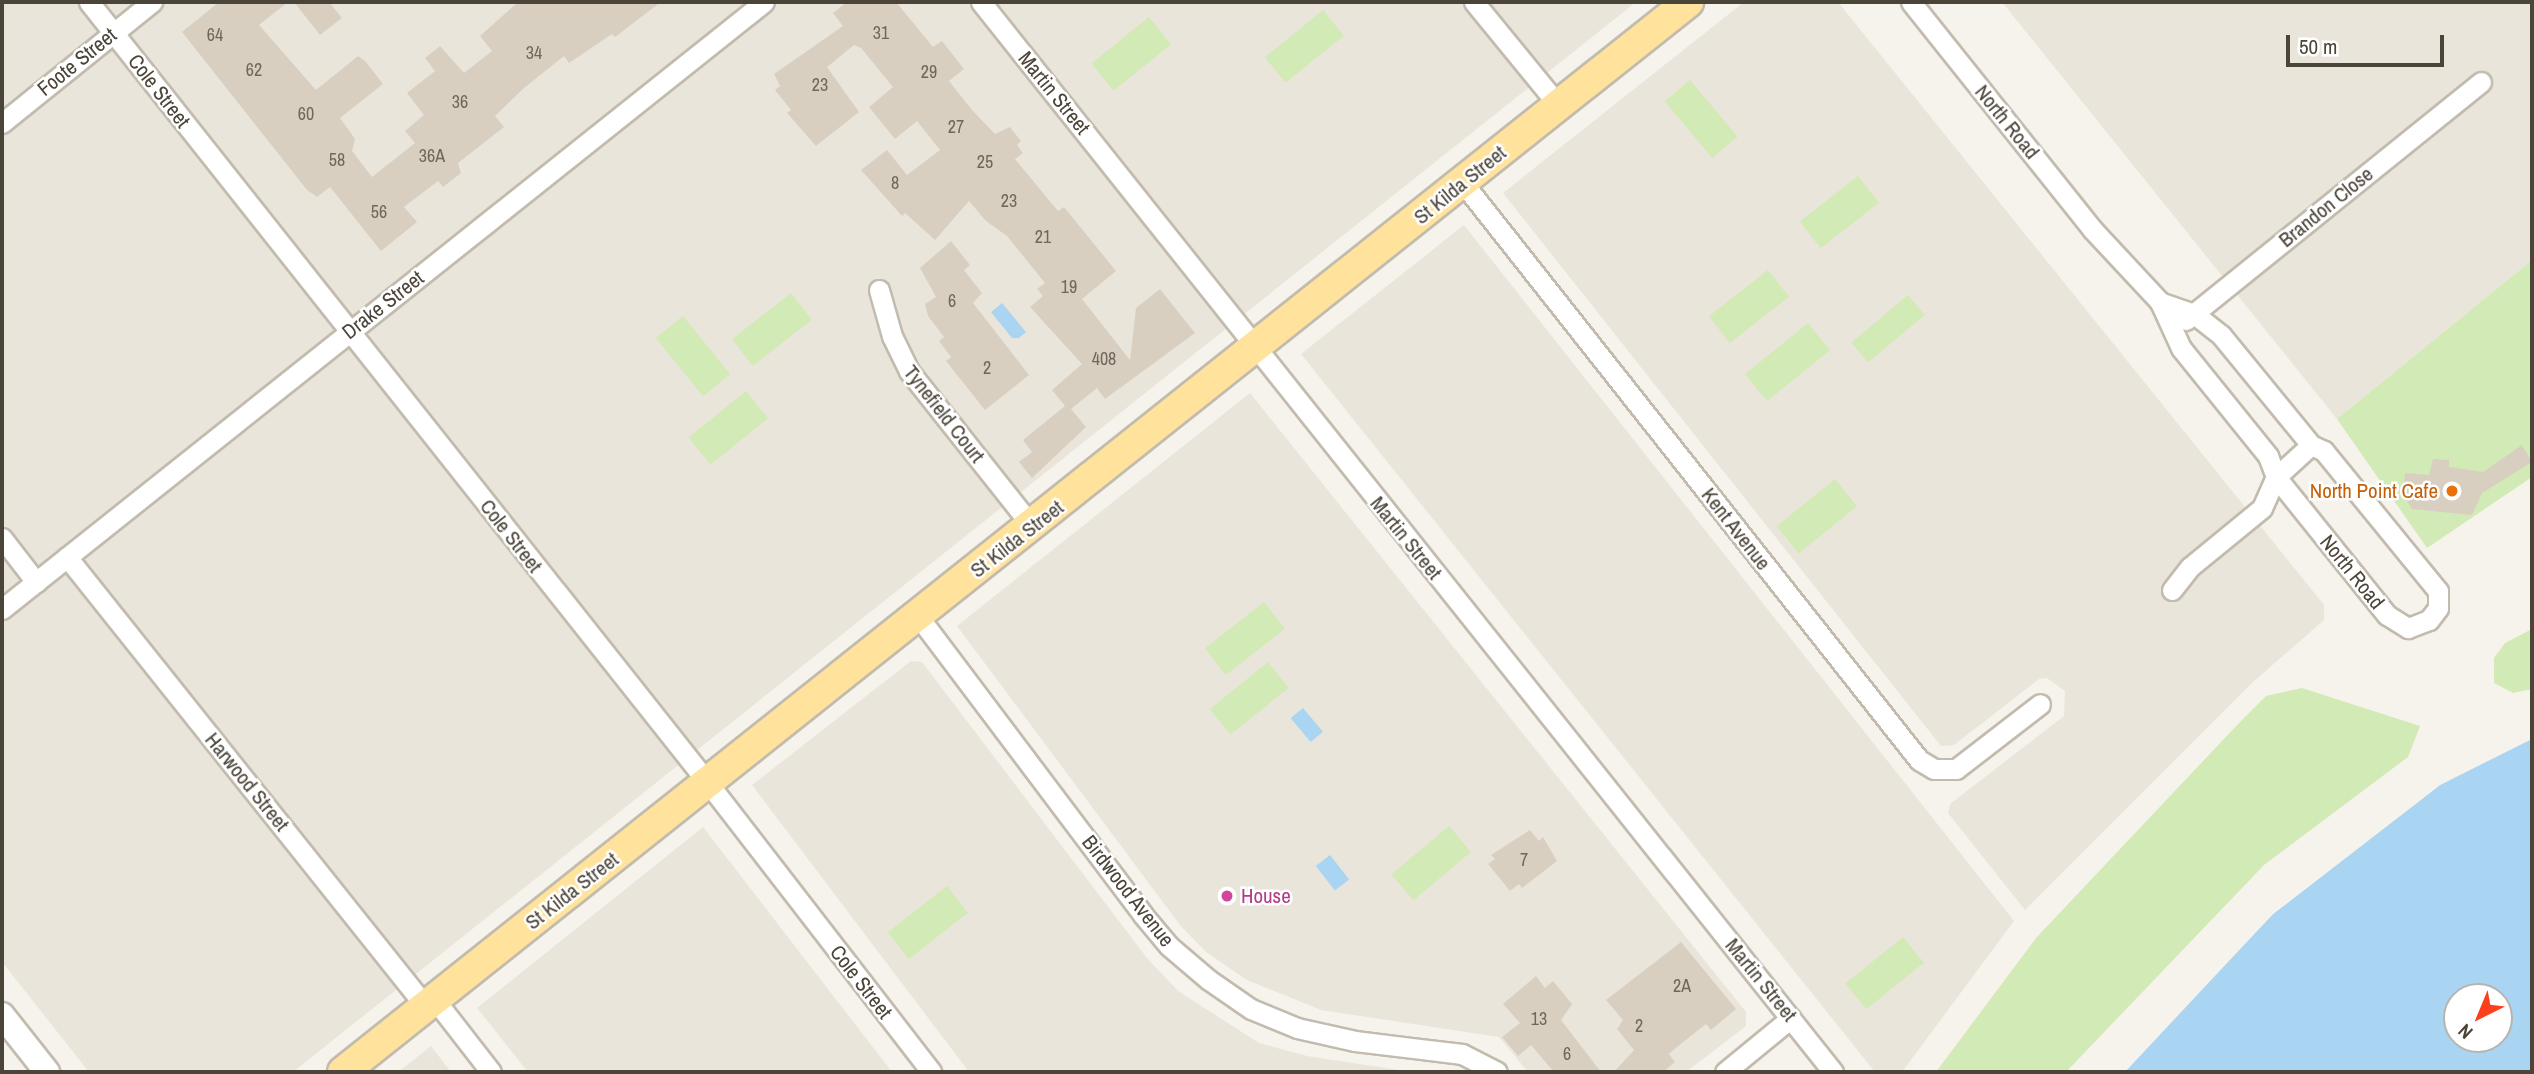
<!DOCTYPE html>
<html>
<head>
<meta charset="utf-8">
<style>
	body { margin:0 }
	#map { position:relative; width:2534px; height:1074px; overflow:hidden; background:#f6f3ec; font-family:"Archivo Narrow",sans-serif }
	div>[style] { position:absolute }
	.residential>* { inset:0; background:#eae5da }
	.green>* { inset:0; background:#d2eab5; transform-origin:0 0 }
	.water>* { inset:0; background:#a9d4f2; transform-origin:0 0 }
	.pier>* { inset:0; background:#f6f3ec }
	.building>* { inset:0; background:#d8cfc1 }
	.roads { filter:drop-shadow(2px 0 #c2bbae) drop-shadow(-2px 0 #c2bbae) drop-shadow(0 2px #c2bbae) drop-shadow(0 -2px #c2bbae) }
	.minor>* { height:19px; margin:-9.5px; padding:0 9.5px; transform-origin:9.5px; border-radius:9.5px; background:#fff }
	.tertiary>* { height:24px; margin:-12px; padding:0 12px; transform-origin:12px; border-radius:12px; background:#fff }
	.primary>* { height:30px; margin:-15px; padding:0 15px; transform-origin:15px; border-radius:15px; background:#ffe39c }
	.dots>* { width:19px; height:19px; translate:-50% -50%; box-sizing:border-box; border:4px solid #fff; border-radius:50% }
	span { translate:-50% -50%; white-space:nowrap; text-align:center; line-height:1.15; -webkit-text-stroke:5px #fff; paint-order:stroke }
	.number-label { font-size:18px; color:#6e675b }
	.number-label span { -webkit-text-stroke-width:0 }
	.street-label { font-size:21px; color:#4b4439 }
	.food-label { font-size:21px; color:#c56008 }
	.right { translate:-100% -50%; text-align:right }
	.hotel-label { font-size:21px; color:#b23c85 }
	.left { translate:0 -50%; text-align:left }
	.frame { position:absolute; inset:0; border:4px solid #4b4439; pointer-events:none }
	.north { position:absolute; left:2443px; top:983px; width:70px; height:70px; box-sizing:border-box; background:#fff; border:2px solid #b7b4b0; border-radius:50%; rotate:223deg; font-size:19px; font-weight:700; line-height:28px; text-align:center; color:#4b4439 }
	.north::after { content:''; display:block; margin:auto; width:24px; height:32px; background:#fc3f1d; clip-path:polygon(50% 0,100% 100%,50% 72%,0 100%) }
	.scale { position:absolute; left:2286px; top:35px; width:158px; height:32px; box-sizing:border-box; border:4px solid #4b4439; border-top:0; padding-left:9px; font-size:21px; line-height:24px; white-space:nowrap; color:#4b4439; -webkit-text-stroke:5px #fff; paint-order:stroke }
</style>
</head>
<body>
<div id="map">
	<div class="residential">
		<div style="clip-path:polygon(2px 2px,1636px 2px,293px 1072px,89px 1072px,2px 962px)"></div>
		<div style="clip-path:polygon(1744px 2px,1838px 2px,2324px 605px,2324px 620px,2253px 682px,2025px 910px,1948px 813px,1950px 804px,2064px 716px,2065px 691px,2047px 678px,2039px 679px,1954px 745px,1941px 746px,1503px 193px)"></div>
		<div style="clip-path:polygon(2002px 2px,2532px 2px,2532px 260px,2337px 419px)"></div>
		<div style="clip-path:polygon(1464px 225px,2014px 921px,1902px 1072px,1875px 1072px,1301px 354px)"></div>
		<div style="clip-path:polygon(1250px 393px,1746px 1012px,1746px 1026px,1686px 1072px,1528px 1072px,1499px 1037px,1321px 1010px,1247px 980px,1206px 952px,1180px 925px,957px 626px)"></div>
		<div style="clip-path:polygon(911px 661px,922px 662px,1147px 958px,1178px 991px,1259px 1043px,1307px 1056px,1412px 1072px,969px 1072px,752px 785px)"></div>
		<div style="clip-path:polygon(703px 827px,892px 1072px,528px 1072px,477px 1008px)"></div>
		<div style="clip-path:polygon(431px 1046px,451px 1072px,398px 1072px)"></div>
	</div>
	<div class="green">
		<div style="left:1323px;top:10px;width:33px;height:75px;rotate:51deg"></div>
		<div style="left:1149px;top:17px;width:35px;height:74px;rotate:51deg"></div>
		<div style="left:1690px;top:80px;width:74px;height:33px;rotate:50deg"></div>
		<div style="left:1858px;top:176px;width:34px;height:74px;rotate:52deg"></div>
		<div style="clip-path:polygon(2532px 260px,2532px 477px,2427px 548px,2337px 419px)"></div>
		<div style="left:1768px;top:270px;width:34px;height:75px;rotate:52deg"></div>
		<div style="left:791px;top:293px;width:34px;height:75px;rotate:52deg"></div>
		<div style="left:1908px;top:295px;width:26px;height:74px;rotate:50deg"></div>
		<div style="left:683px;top:316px;width:75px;height:35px;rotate:51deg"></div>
		<div style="left:1808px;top:323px;width:35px;height:81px;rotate:51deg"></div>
		<div style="left:746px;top:391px;width:35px;height:74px;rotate:51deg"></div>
		<div style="left:1835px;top:479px;width:35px;height:75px;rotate:51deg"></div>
		<div style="left:1264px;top:602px;width:34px;height:75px;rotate:52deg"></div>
		<div style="clip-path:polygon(2532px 629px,2532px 689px,2513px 693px,2494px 683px,2494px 658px,2505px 643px)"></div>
		<div style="left:1268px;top:662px;width:33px;height:75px;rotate:51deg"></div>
		<div style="clip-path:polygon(2302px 688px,2420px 726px,2408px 757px,2264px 865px,2066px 1072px,1936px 1072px,2036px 938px,2239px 723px,2266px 696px)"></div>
		<div style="left:1449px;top:826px;width:34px;height:75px;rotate:50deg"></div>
		<div style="left:947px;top:886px;width:34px;height:75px;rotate:52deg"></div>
		<div style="left:1903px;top:937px;width:33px;height:74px;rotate:51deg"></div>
	</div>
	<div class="water">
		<div style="clip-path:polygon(1002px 303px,1026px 332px,1019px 338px,1012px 338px,991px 312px)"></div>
		<div style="left:1303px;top:708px;width:31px;height:16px;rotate:50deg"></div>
		<div style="clip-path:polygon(evenodd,2532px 739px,2532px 1072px,2125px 1072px,2273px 914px,2440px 785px,2532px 739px,2457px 997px,2499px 997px,2499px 1039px,2457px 1039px,2457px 997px)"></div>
		<div style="left:1330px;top:855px;width:31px;height:18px;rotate:52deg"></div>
	</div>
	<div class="pier">
		<div style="clip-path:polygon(2532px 735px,2440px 785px,2273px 914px,2122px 1072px,2271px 911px,2438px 782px)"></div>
	</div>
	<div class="building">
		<div style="clip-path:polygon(219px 2px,288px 2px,259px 25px,316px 90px,358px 56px,366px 62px,383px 84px,340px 118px,355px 139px,352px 151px,372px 177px,415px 143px,405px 131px,424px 115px,407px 93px,435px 71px,425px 58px,440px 46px,464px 73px,492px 51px,480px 36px,518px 2px,661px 2px,615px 37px,612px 34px,569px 63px,564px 56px,524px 88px,495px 116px,504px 127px,458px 163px,461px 173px,443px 187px,438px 181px,404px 207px,417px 222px,381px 251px,330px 187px,317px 197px,307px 190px,182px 32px)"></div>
		<div style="clip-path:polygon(294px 2px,329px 2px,342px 18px,320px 35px)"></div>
		<div style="clip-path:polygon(847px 2px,896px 2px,933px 47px,942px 41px,964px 69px,949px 81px,972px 110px,995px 134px,1010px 127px,1021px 141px,1017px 145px,1023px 153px,1015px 159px,1058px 211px,1064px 207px,1116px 271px,1082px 299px,1130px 360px,1136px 308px,1160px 289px,1195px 333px,1105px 399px,1097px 388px,1071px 409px,1086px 427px,1032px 478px,1019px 462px,1032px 452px,1023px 440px,1065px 406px,1052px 390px,1082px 364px,1030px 307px,1043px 296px,1037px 289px,1045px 283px,1007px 236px,986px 221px,969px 201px,935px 240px,905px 213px,902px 216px,861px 170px,887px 150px,907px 175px,940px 150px,917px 121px,895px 139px,869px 107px,893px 87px,861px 48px,854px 45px,827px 67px,859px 112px,816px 146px,787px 113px,791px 110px,775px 90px,780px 86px,774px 74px,843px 26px,833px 13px)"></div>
		<div style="clip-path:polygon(951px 241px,970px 265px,964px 270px,982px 293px,973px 303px,1029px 375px,985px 410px,946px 361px,951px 357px,939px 341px,944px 337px,928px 316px,925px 304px,936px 297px,920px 268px)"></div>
		<div style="clip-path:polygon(2522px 445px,2532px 462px,2482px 493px,2472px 515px,2412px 509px,2403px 495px,2405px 473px,2429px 475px,2433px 459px,2449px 460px,2449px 467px,2483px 472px)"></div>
		<div style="clip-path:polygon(1530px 830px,1539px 841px,1543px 837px,1557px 861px,1522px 888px,1519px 884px,1510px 891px,1488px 864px,1495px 859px,1491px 855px)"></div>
		<div style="clip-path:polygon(1681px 942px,1736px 1009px,1711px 1030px,1706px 1024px,1677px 1047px,1669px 1054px,1675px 1062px,1663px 1072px,1614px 1072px,1634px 1050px,1617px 1029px,1623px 1020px,1606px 1000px)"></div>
		<div style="clip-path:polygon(1536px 976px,1545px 988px,1553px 981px,1572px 1004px,1561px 1020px,1601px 1072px,1554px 1072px,1531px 1045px,1518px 1056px,1502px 1037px,1520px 1023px,1503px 1004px)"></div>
	</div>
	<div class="roads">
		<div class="minor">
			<div style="left:89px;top:2px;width:997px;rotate:51.6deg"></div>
			<div style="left:708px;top:783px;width:365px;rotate:52.3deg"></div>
			<div style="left:981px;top:2px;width:1368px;rotate:51.47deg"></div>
			<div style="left:1474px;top:2px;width:134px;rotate:50.7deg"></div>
			<div style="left:1911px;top:2px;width:290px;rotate:51.4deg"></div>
			<div style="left:2092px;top:229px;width:100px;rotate:47deg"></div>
			<div style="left:2160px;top:302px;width:51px;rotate:65.5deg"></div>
			<div style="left:2181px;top:348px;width:139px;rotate:51.1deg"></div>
			<div style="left:2268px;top:456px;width:22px;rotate:69deg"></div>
			<div style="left:2276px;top:477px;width:177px;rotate:51.2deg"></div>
			<div style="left:2387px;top:615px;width:25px;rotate:32deg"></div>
			<div style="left:2408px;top:628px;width:22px;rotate:-21deg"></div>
			<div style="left:2429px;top:620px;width:15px;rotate:-53deg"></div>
			<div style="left:2438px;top:608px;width:17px;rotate:-90deg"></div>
			<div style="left:2438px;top:591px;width:181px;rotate:-129.2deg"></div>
			<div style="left:2324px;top:451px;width:14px;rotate:-155deg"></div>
			<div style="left:2311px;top:445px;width:142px;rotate:-129.3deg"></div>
			<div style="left:2221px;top:335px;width:34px;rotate:-142deg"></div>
			<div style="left:2194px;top:314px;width:36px;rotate:-161deg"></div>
			<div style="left:2px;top:123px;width:193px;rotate:-38.9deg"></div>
			<div style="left:1463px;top:183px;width:735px;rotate:51.68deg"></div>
			<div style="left:1919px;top:760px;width:17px;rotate:31deg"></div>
			<div style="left:1934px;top:769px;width:22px"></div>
			<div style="left:1956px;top:769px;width:106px;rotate:-37.7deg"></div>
			<div style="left:879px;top:290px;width:48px;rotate:74.2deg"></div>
			<div style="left:892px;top:336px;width:39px;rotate:64deg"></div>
			<div style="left:909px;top:371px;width:198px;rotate:51.6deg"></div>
			<div style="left:2186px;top:320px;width:379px;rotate:-38.9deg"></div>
			<div style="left:2px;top:538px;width:56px;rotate:52.3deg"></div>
			<div style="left:67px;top:557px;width:576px;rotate:51.42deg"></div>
			<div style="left:2172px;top:590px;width:29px;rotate:-52deg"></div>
			<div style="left:2190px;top:567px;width:93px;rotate:-39.3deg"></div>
			<div style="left:2262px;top:508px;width:34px;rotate:-66deg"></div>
			<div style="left:2276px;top:477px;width:47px;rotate:-42.4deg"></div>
			<div style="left:2px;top:609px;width:974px;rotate:-38.54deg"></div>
			<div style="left:918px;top:616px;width:374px;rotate:53deg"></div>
			<div style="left:1143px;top:915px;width:40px;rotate:50deg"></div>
			<div style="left:1169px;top:946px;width:52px;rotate:40.4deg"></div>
			<div style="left:1209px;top:980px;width:51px;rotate:34.6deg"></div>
			<div style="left:1251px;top:1009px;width:50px;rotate:22.4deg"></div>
			<div style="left:1297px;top:1028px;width:59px;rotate:12.6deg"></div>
			<div style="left:1355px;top:1041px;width:108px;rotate:6.9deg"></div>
			<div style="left:1462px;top:1054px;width:39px;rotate:27deg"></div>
			<div style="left:435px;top:1000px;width:91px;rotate:52.1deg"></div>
			<div style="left:1725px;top:1072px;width:85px;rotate:-39.3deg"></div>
		</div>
		<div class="tertiary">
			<div style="left:2px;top:1015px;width:73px;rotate:51.7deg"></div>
		</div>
		<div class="primary">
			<div style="left:343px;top:1072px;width:1719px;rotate:-38.5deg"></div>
		</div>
	</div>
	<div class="dots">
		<div style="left:2452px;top:491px;background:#e8710a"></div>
		<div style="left:1227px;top:896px;background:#d1479c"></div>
	</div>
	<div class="number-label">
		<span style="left:881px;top:33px">31</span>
		<span style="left:215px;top:35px">64</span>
		<span style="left:534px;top:53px">34</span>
		<span style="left:254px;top:70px">62</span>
		<span style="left:929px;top:72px">29</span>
		<span style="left:820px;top:85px">23</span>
		<span style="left:460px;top:102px">36</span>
		<span style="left:306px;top:114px">60</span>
		<span style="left:956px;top:127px">27</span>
		<span style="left:432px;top:156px">36A</span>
		<span style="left:337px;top:160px">58</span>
		<span style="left:985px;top:162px">25</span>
		<span style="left:895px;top:183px">8</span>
		<span style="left:1009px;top:201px">23</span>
		<span style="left:379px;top:212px">56</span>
		<span style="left:1043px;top:237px">21</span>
		<span style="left:1069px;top:287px">19</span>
		<span style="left:952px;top:301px">6</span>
		<span style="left:1104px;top:359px">408</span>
		<span style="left:987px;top:368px">2</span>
		<span style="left:1524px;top:860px">7</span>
		<span style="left:1682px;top:986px">2A</span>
		<span style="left:1539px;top:1019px">13</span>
		<span style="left:1639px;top:1026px">2</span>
		<span style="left:1567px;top:1054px">6</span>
	</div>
	<div class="street-label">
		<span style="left:77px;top:62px;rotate:-39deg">Foote Street</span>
		<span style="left:159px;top:91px;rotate:52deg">Cole Street</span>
		<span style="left:1054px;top:93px;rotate:51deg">Martin Street</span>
		<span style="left:2007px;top:122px;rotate:51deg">North Road</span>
		<span style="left:1460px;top:185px;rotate:-39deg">St Kilda Street</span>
		<span style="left:2326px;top:207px;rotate:-39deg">Brandon Close</span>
		<span style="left:383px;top:305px;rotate:-38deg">Drake Street</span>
		<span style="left:944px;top:414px;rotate:52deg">Tynefield Court</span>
		<span style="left:1736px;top:529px;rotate:52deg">Kent Avenue</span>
		<span style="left:511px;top:536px;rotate:52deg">Cole Street</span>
		<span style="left:1406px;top:538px;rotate:51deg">Martin Street</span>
		<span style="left:1017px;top:539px;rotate:-38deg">St Kilda Street</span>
		<span style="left:2352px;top:572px;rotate:51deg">North Road</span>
		<span style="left:247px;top:782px;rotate:51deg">Harwood Street</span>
		<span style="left:572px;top:891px;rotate:-38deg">St Kilda Street</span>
		<span style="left:1128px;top:891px;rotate:52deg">Birdwood Avenue</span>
		<span style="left:1761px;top:980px;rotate:51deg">Martin Street</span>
		<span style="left:861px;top:982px;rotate:52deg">Cole Street</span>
	</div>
	<div class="food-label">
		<span class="right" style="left:2438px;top:491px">North Point Cafe</span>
	</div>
	<div class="hotel-label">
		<span class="left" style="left:1241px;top:896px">House</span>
	</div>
	<div class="frame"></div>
	<div class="north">N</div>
	<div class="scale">50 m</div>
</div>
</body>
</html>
